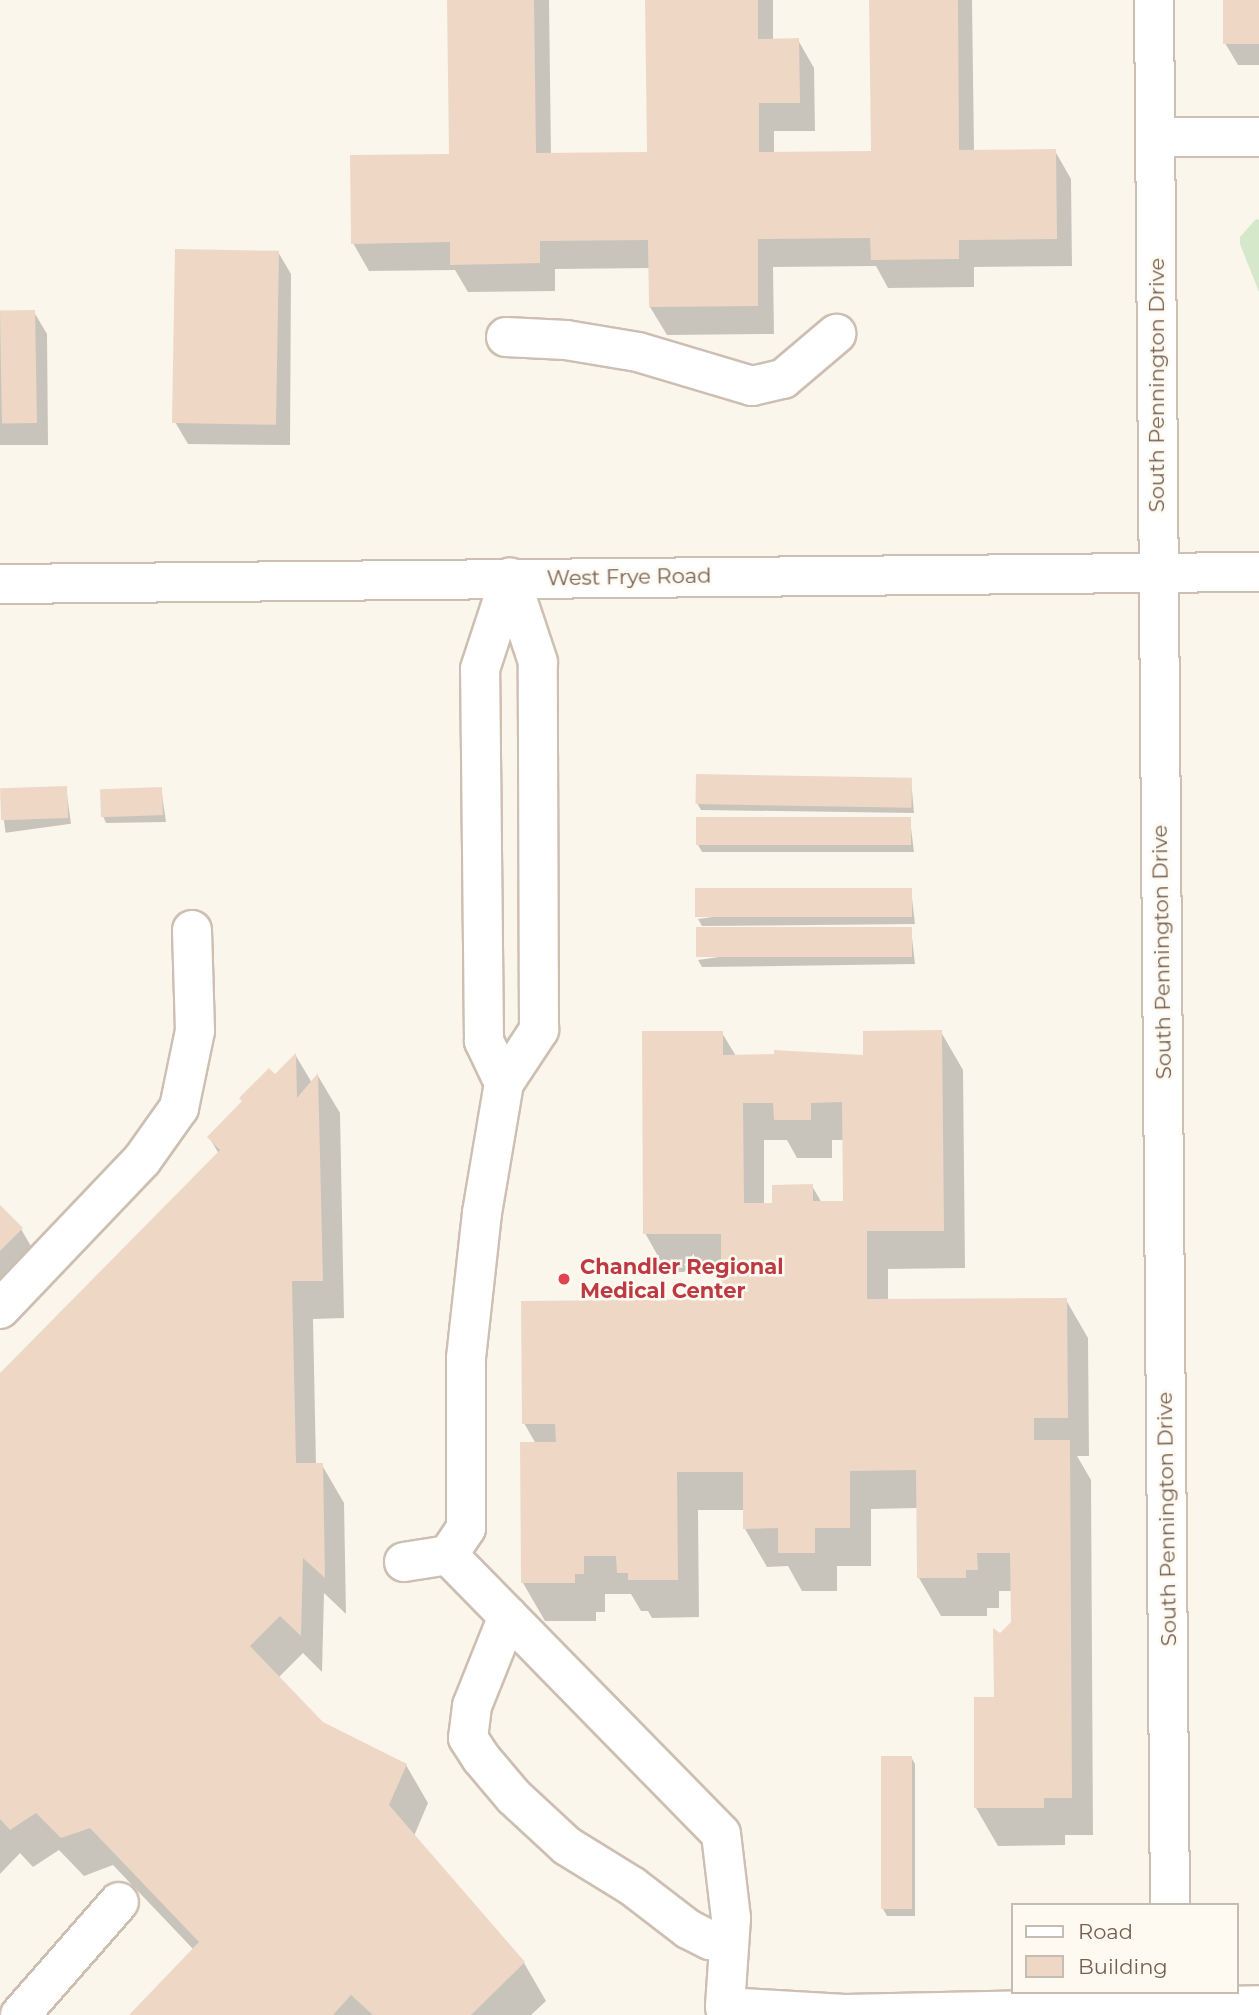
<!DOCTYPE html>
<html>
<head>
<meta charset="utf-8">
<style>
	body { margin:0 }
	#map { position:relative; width:1259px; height:2015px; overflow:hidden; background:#fbf6eb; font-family:Montserrat,sans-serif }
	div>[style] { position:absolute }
	.green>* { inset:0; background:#d5e8ca }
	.shadow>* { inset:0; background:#0003; transform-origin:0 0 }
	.building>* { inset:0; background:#eed8c5; transform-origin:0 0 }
	.roads { filter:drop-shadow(2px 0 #cdbfb2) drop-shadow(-2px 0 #cdbfb2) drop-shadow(0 2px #cdbfb2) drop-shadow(0 -2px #cdbfb2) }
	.minor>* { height:38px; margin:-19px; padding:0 19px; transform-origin:19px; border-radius:19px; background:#fff }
	.dots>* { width:19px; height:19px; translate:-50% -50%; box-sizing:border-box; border:4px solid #fefaf2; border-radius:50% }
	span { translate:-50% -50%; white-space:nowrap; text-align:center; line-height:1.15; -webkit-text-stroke:5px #fefaf2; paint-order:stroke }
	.street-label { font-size:21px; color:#755f50 }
	.health-label { font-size:21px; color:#be3a42; font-weight:700 }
	.left { translate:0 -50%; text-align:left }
	.legend { position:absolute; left:1011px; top:1903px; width:228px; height:91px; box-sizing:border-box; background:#fefaf2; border:2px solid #c7bcb1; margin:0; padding:9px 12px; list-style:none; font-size:21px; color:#755f50 }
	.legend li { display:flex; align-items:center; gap:14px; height:35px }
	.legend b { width:35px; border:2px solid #c7bcb1 }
</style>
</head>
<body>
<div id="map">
	<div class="green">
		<div style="clip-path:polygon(1256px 219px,1259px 220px,1259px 292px,1240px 244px,1240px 237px)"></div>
	</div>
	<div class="shadow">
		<div style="clip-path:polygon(449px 0,549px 0,551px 155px,649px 153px,647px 0,773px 0,773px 40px,798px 40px,814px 68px,815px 131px,774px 131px,774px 154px,872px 153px,871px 0,972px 0,974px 151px,1055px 151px,1071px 179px,1072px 266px,974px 267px,974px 287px,888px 288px,876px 266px,773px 267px,774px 334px,667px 335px,650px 307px,650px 268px,555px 269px,555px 291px,468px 292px,455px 270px,369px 271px,353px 243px,451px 156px)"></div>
		<div style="clip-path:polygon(1225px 0,1259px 0,1259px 65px,1238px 65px,1225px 43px)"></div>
		<div style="clip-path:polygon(278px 252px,291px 274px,290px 445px,188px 444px,175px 422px)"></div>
		<div style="clip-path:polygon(34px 312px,47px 334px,48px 445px,0 445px,0 313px)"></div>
		<div style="clip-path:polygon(911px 779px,914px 813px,701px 810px,697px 803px)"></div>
		<div style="left:66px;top:788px;width:36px;height:66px;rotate:82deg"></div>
		<div style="clip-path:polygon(161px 788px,166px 822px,106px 823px,103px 816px)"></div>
		<div style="clip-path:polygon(910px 820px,914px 852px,702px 852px,698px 845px)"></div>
		<div style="clip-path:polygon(911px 890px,915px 924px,702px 926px,698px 919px)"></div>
		<div style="clip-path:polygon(911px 929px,915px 964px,702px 967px,698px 960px)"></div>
		<div style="clip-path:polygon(evenodd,941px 1032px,963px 1070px,965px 1268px,888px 1269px,888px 1301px,1066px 1300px,1088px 1338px,1089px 1456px,1077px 1456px,1091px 1480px,1093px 1835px,1065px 1835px,1065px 1845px,998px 1846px,976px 1808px,996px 1699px,1000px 1636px,1013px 1623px,1012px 1591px,999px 1591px,999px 1608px,987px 1608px,987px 1616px,941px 1616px,919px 1578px,918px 1508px,871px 1509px,871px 1566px,837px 1566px,837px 1591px,802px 1591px,788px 1566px,767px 1567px,745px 1529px,745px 1510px,698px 1510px,699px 1617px,652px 1618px,648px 1611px,641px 1611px,631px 1594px,605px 1594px,605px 1612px,596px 1612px,596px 1621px,545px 1621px,523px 1583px,536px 1444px,524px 1423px,723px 1300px,723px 1272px,667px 1272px,645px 1233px,722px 1033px,736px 1056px,865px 1056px,941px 1032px,764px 1140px,787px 1140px,797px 1158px,832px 1158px,832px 1140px,844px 1140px,844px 1203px,822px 1203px,812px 1186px,774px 1204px,764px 1204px,764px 1140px)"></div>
		<div style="clip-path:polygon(296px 1056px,312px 1083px,318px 1076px,340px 1113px,344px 1318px,313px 1319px,316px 1465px,322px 1465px,344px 1503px,346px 1614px,324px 1593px,322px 1672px,303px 1653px,278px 1678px,322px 1723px,406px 1765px,428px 1803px,414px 1836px,524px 1963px,546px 2001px,531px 2015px,131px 2015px,194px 1950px,113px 1865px,84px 1876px,59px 1850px,33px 1867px,20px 1853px,0 1874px,0 1376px,219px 1154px,209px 1137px)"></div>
		<div style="clip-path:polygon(0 1208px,21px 1229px,43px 1267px,0 1311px)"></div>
		<div style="clip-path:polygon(911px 1757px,915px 1764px,915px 1916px,887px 1916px,883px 1909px)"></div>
	</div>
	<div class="building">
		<div style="clip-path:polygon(447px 0,534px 0,536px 153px,647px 152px,645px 0,758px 0,758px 39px,799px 38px,800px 103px,759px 103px,759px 152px,871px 151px,869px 0,958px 0,959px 150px,1056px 149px,1057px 239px,959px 240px,959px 259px,871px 260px,870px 238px,758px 239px,758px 306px,649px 307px,648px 240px,540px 241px,540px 263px,450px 265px,450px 242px,351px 244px,350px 155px,449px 154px)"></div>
		<div style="left:1223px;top:0;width:36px;height:44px"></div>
		<div style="left:175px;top:249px;width:104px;height:174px;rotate:1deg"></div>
		<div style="left:35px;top:310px;width:113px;height:35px;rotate:89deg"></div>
		<div style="left:696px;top:774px;width:216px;height:30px;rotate:1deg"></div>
		<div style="left:67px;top:786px;width:32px;height:67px;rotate:88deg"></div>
		<div style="left:162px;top:787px;width:28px;height:62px;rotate:88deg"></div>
		<div style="left:696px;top:817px;width:215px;height:28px"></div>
		<div style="left:912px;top:888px;width:29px;height:217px;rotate:90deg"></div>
		<div style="left:912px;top:927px;width:30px;height:216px;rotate:90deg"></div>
		<div style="clip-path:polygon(evenodd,942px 1030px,944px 1231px,867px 1231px,867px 1299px,1067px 1298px,1068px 1418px,1034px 1418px,1034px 1440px,1070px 1440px,1072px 1798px,1044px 1798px,1044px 1808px,974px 1808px,974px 1697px,994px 1697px,993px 1628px,1000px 1633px,1011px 1622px,1010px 1553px,977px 1553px,978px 1570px,966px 1570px,966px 1578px,917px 1578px,916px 1470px,850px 1471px,850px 1528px,815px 1528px,815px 1553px,778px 1553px,778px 1528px,743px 1529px,743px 1472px,677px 1472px,678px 1580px,628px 1580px,628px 1573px,617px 1573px,616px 1556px,584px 1556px,584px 1574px,575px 1574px,575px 1583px,521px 1583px,520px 1442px,556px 1442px,555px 1424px,522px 1424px,521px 1301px,721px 1299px,721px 1234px,643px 1234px,642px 1031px,723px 1031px,723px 1055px,774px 1054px,774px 1050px,863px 1055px,863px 1031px,942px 1030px,842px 1102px,843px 1201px,813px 1201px,813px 1184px,772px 1185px,772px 1203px,744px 1203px,743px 1103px,773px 1103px,774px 1120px,811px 1120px,811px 1103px,842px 1102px)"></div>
		<div style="clip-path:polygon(296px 1053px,297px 1098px,318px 1073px,323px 1281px,292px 1281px,296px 1463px,323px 1463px,325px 1578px,303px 1558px,301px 1636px,280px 1616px,250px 1646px,323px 1722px,407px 1764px,389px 1805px,525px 1962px,471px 2015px,373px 2015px,351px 1995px,333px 2015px,129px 2015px,199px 1942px,90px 1828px,61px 1838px,36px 1813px,10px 1830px,0 1819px,0 1373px,220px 1150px,207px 1137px,242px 1101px,239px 1098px,269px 1068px,275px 1074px)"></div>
		<div style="clip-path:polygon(0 1205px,23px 1228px,0 1251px)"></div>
		<div style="left:881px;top:1756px;width:31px;height:153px"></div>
	</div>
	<div class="roads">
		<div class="minor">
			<div style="left:1154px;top:0;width:1905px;rotate:89.52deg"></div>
			<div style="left:1156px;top:137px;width:103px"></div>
			<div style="left:506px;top:337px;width:60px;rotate:2.9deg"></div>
			<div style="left:566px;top:340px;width:73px;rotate:9.5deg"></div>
			<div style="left:638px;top:352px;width:119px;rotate:16.6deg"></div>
			<div style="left:752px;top:386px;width:32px;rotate:-13deg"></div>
			<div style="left:783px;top:379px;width:70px;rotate:-40.3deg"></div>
			<div style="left:0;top:584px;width:1259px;rotate:-0.55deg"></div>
			<div style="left:504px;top:1083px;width:47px;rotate:-115.5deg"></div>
			<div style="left:484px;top:1041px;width:372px;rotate:-90.6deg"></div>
			<div style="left:480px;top:669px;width:96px;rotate:-71.8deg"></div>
			<div style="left:0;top:1309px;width:206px;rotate:-46.4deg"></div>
			<div style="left:142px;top:1160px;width:64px;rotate:-54.6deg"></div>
			<div style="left:179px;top:1108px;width:79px;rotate:-78.3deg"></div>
			<div style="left:195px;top:1031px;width:101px;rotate:-91.7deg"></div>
			<div style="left:448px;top:1555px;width:390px;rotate:45.6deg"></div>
			<div style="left:721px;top:1834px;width:85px;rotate:83.2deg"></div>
			<div style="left:731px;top:1918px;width:89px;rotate:93.9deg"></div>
			<div style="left:725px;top:2007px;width:120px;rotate:3.3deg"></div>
			<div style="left:845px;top:2014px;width:414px;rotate:-1.2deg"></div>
			<div style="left:404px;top:1562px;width:45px;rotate:-9deg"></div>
			<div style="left:448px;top:1555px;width:32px;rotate:-56deg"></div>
			<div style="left:466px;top:1528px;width:170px;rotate:-90deg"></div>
			<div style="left:466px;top:1358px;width:146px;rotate:-83.7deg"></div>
			<div style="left:482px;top:1213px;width:132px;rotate:-80.4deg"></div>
			<div style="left:504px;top:1083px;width:64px;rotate:-56.6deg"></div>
			<div style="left:539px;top:1030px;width:368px;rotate:-90.2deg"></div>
			<div style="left:538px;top:662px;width:89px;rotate:-108.4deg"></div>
			<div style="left:508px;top:1616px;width:97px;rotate:111.8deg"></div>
			<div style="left:472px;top:1706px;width:32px;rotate:97deg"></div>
			<div style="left:468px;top:1738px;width:24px;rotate:57deg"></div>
			<div style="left:481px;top:1758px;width:51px;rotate:49.8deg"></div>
			<div style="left:514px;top:1797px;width:72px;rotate:42.8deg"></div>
			<div style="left:567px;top:1846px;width:76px;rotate:31.6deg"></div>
			<div style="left:632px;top:1886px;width:71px;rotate:37.5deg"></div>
			<div style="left:688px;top:1929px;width:25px;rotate:27deg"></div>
			<div style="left:710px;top:1940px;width:19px;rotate:6deg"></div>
			<div style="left:20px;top:2015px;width:150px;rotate:-48.8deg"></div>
		</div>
	</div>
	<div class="dots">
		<div style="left:564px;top:1279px;background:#e0444e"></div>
	</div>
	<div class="street-label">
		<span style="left:1157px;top:385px;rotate:-90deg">South Pennington Drive</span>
		<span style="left:629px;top:577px;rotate:-1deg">West Frye Road</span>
		<span style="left:1162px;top:952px;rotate:-91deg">South Pennington Drive</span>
		<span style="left:1167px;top:1519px;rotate:-91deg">South Pennington Drive</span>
	</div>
	<div class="health-label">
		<span class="left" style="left:580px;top:1279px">Chandler Regional<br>Medical Center</span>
	</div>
	<ul class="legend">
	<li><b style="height:9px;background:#fff"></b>Road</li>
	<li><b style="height:19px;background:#eed8c5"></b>Building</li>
	</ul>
</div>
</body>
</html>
